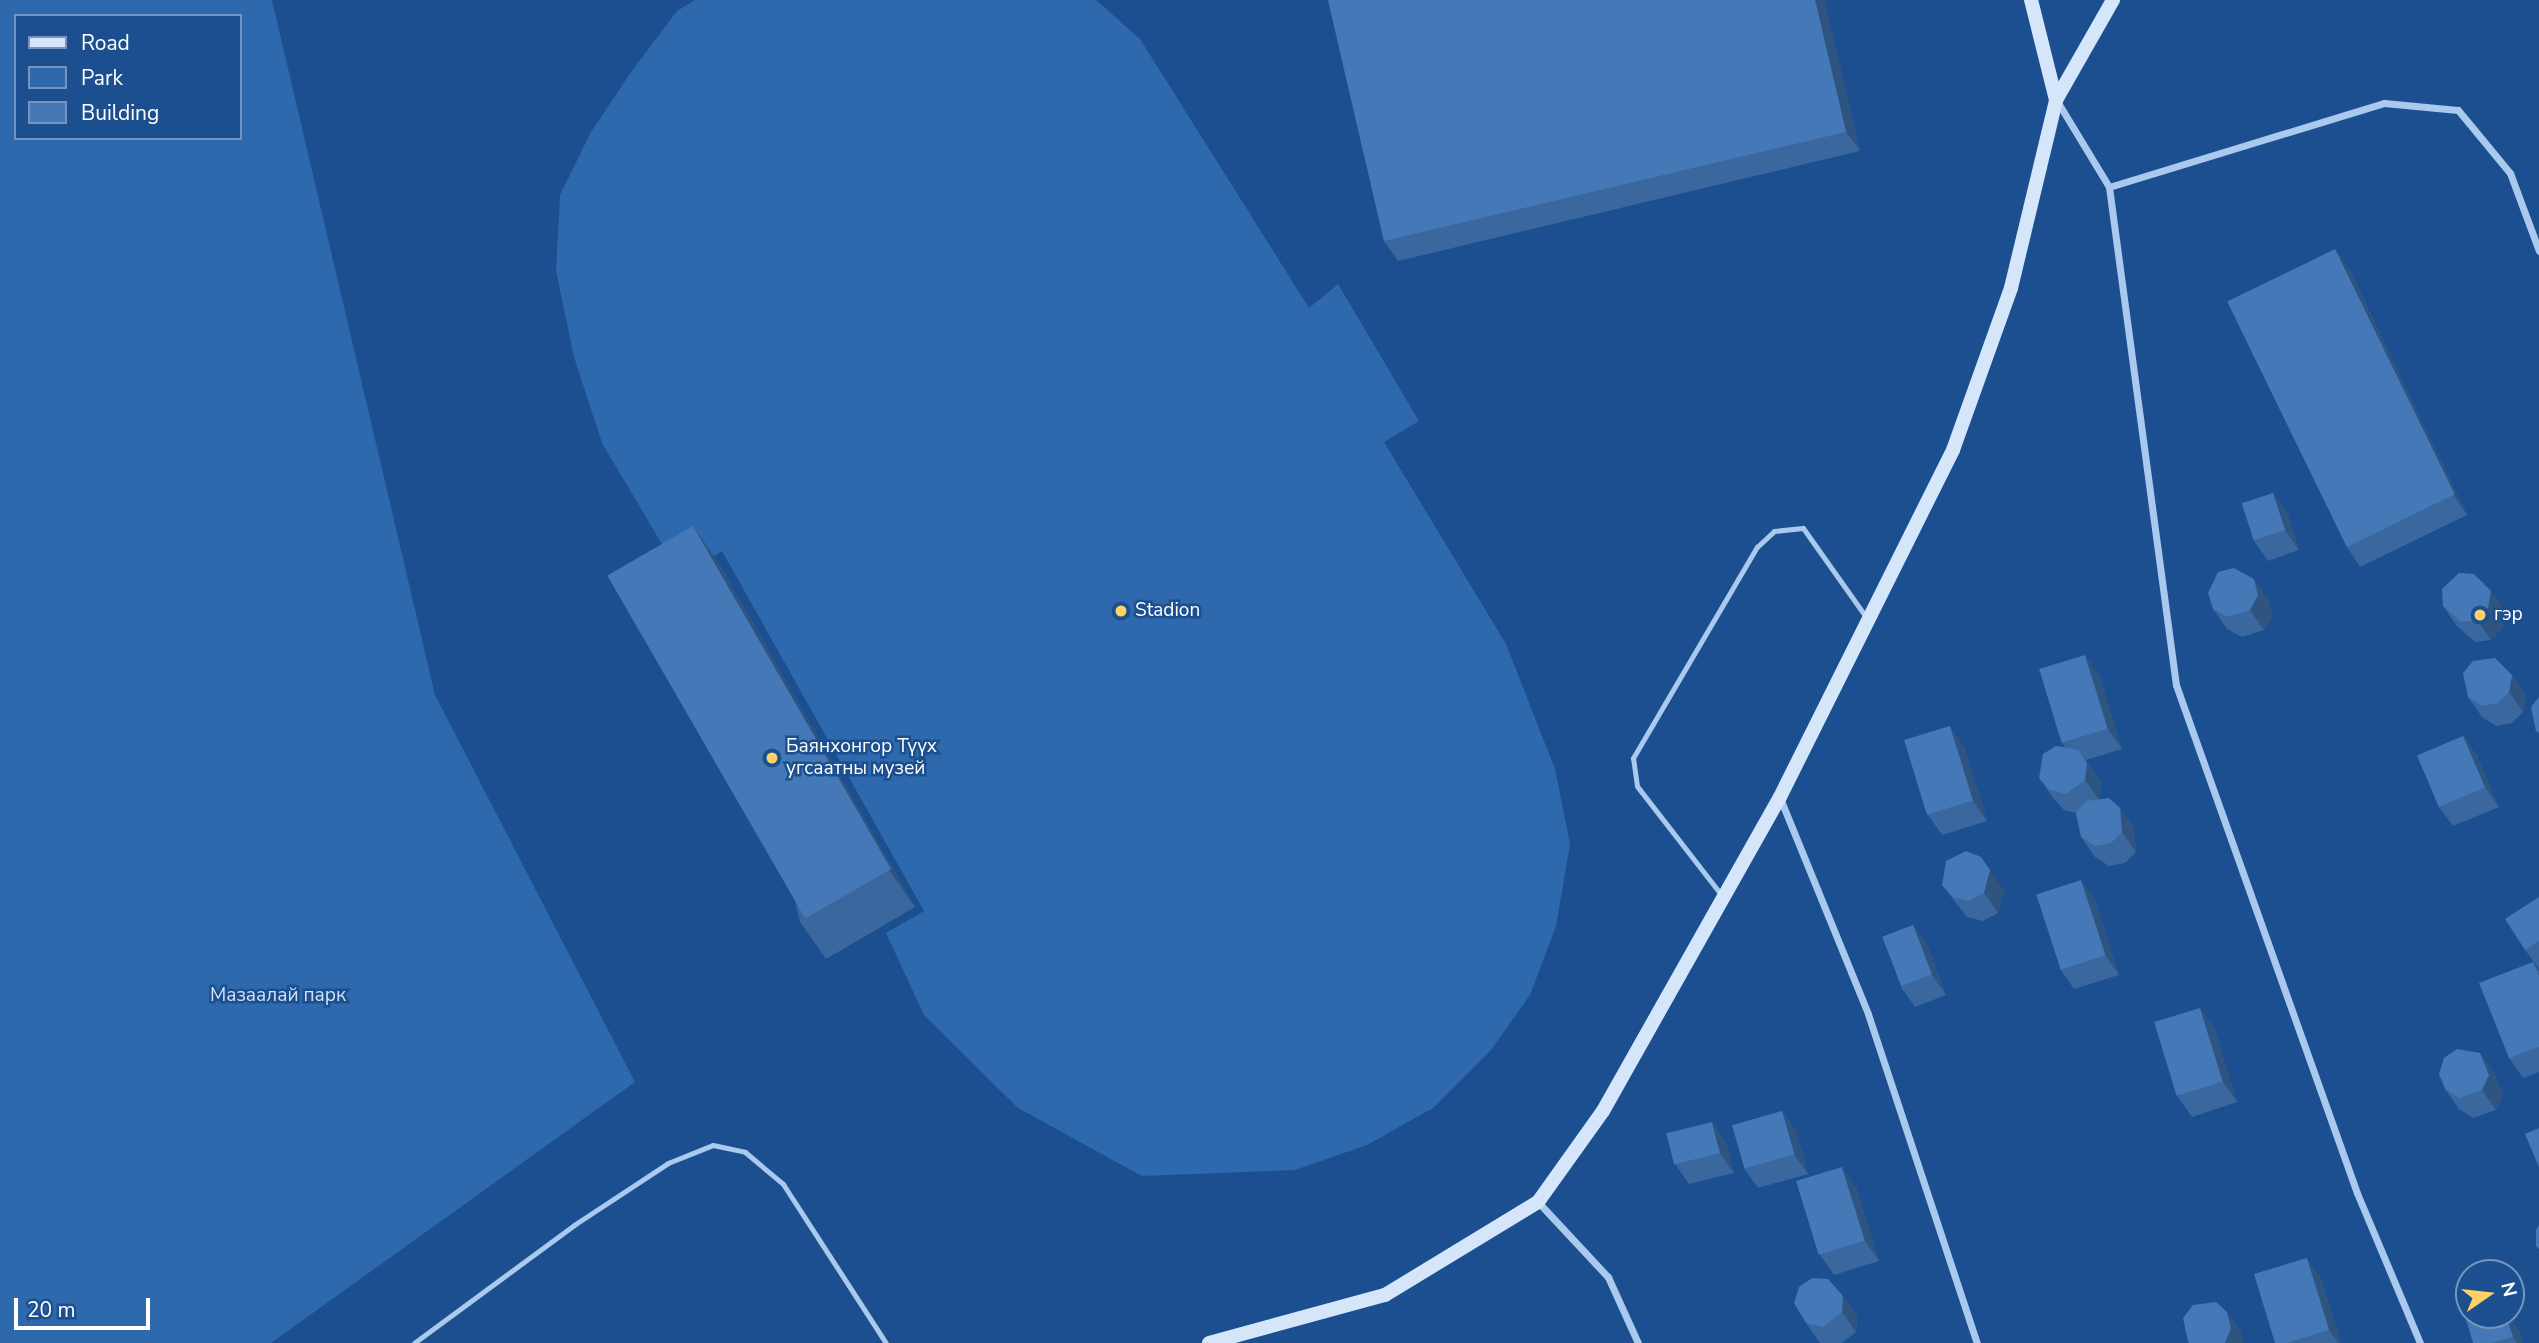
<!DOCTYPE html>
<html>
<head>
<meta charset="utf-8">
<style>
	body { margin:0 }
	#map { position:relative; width:2539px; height:1343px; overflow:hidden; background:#1b4f8f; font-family:"Nunito Sans",sans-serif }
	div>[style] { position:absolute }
	.green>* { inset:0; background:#2e69ad }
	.lane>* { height:5px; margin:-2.5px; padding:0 2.5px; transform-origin:2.5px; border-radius:2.5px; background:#a9c9ee }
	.street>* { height:7px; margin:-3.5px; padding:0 3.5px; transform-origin:3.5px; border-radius:3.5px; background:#a9c9ee }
	.secondary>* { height:14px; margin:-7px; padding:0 7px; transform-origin:7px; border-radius:7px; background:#d6e6fa }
	.wall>* { inset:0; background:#3a679d }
	.shaded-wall>* { inset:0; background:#305480 }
	.building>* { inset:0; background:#4478b7; transform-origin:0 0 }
	.dots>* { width:19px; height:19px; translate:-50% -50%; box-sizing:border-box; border:4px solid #1b4f8f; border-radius:50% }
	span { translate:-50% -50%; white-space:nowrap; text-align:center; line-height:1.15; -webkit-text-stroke:5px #1b4f8f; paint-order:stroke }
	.poi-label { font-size:19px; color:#fff }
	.left { translate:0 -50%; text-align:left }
	.park-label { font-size:19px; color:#cfe3fa }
	.legend { position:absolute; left:14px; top:14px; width:228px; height:126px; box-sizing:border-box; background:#1b4f8f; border:2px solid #7695bc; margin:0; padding:9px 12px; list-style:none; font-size:21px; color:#fff }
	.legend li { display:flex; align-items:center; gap:14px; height:35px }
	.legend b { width:35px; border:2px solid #7695bc }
	.north { position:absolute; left:2455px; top:1259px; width:70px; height:70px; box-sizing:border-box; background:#1b4f8f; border:2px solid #7695bc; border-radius:50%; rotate:76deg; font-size:19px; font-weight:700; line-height:28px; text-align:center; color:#fff }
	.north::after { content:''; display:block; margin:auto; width:24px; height:32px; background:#ffd166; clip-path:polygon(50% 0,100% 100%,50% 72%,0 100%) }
	.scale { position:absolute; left:14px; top:1298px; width:136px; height:32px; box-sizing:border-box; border:4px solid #fff; border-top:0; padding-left:9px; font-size:21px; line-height:24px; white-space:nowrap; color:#fff; -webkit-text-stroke:5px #1b4f8f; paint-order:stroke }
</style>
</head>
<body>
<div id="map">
	<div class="green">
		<div style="clip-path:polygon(evenodd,0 0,272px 0,435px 695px,635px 1082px,271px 1343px,0 1343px,0 0,16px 16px,240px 16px,240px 138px,16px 138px,16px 16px)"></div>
		<div style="clip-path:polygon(695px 0,1096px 0,1140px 39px,1309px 308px,1338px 284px,1419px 421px,1384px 442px,1506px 644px,1555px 769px,1570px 844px,1556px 926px,1530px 995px,1491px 1050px,1433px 1108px,1367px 1145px,1295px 1170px,1142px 1176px,1018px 1108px,924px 1015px,886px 933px,924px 911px,722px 551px,682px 578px,602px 443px,574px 357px,556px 271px,560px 195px,591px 132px,631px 72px,677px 11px)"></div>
	</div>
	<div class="lane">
		<div style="left:1723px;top:897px;width:140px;rotate:-127.8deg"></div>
		<div style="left:1637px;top:786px;width:28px;rotate:-98deg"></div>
		<div style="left:1633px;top:758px;width:245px;rotate:-59.6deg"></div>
		<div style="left:1757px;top:547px;width:23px;rotate:-43deg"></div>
		<div style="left:1774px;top:531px;width:29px;rotate:-6deg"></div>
		<div style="left:1803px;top:528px;width:109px;rotate:54.7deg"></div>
		<div style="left:414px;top:1343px;width:199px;rotate:-36.4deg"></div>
		<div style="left:574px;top:1225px;width:113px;rotate:-33.4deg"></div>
		<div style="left:668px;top:1163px;width:48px;rotate:-21.8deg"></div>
		<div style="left:713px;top:1145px;width:33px;rotate:12deg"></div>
		<div style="left:745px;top:1152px;width:50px;rotate:40.1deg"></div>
		<div style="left:783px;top:1184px;width:189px;rotate:57.1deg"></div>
	</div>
	<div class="street">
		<div style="left:2057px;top:101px;width:100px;rotate:58.8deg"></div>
		<div style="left:2109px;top:187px;width:502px;rotate:82.34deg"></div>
		<div style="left:2176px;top:685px;width:539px;rotate:70.39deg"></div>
		<div style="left:2357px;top:1193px;width:163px;rotate:67.2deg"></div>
		<div style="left:2109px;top:187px;width:288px;rotate:-17deg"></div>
		<div style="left:2384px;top:103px;width:74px;rotate:5.4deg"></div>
		<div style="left:2458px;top:110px;width:82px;rotate:50.5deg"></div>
		<div style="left:2510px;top:173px;width:83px;rotate:69.6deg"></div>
		<div style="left:1780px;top:798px;width:233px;rotate:67.8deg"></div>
		<div style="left:1868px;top:1014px;width:347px;rotate:71.7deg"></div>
		<div style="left:1538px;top:1202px;width:103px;rotate:47deg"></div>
		<div style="left:1608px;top:1277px;width:72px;rotate:65.6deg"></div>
	</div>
	<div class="secondary">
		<div style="left:2056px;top:100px;width:115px;rotate:-60.3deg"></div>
		<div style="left:1209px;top:1343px;width:182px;rotate:-15.3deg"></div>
		<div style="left:1385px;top:1295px;width:179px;rotate:-31.3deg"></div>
		<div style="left:1538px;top:1202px;width:112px;rotate:-54.5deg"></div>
		<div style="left:1603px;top:1111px;width:360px;rotate:-60.6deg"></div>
		<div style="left:1780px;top:797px;width:388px;rotate:-63.5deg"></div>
		<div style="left:1953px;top:450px;width:172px;rotate:-70.3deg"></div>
		<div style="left:2011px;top:288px;width:193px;rotate:-76.5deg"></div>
		<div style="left:2056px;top:100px;width:103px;rotate:-104deg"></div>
	</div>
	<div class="wall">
		<div style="clip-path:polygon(1328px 0,1824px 0,1860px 151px,1398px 261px,1384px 241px)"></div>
		<div style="clip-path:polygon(2335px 249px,2349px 269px,2467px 515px,2360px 567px,2347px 547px)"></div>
		<div style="clip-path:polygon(2273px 493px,2287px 512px,2299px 550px,2268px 561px,2254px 541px)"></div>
		<div style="clip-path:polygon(718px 562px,915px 907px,826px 959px,800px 922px)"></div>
		<div style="clip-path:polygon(2491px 591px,2505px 611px,2502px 628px,2491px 640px,2475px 642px,2457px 626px,2443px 606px)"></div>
		<div style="clip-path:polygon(2268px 599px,2272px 615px,2264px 630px,2242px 637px,2227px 629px,2213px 609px)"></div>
		<div style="clip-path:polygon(2099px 675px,2122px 749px,2086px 760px,2101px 783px,2099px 799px,2120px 808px,2134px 828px,2136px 852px,2125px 863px,2109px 866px,2095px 857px,2081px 837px,2076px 813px,2064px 810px,2053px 798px,2039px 778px,2065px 747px,2062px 743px)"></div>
		<div style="clip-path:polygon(2512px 675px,2526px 695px,2523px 712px,2512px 723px,2496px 726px,2482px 717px,2468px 697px)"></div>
		<div style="clip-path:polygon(2463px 736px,2477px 756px,2499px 807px,2453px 826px,2439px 807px)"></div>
		<div style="clip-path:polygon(1964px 746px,1987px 821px,1942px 835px,1928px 815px)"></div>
		<div style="clip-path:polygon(1942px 885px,2004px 890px,1998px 913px,1983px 921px,1967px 917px)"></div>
		<div style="clip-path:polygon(2539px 897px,2539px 969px,2525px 950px)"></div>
		<div style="clip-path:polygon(2095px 900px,2119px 975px,2074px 989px,2060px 969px)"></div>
		<div style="clip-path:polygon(1913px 925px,1927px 945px,1946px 995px,1915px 1007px,1901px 987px)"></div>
		<div style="clip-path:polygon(2533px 962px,2539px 971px,2539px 1072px,2523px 1078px,2509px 1058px)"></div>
		<div style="clip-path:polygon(2214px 1028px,2237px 1102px,2192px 1117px,2178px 1097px)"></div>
		<div style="clip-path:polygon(2480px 1053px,2494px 1073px,2503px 1095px,2496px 1110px,2473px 1118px,2459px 1109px,2445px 1089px)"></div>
		<div style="clip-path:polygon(1782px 1111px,1796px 1131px,1808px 1174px,1758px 1188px,1744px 1168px)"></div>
		<div style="clip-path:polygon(1726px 1142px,1734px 1173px,1689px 1184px,1675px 1164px)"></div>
		<div style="clip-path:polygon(1856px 1187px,1879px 1261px,1834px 1275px,1820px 1255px)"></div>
		<div style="clip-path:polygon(2321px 1278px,2341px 1343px,2275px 1343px)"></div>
		<div style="clip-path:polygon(1843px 1296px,1857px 1316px,1856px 1332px,1842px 1343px,1820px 1343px,1806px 1323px)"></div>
		<div style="clip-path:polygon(2518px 1328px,2523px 1343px,2473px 1343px)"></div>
	</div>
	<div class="shaded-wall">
		<div style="clip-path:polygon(1815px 0,1824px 0,1860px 151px,1846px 132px)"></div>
		<div style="clip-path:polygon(2335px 249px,2349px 269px,2467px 515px,2453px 495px)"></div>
		<div style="clip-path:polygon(2273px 493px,2287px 512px,2299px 550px,2285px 530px)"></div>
		<div style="clip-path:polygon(693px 526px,718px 562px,915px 907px,889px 870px)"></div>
		<div style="clip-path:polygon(2254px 579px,2268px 599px,2272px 615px,2264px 630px,2250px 610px)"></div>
		<div style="clip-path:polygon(2491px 591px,2505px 611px,2502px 628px,2491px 640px,2477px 620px)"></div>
		<div style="clip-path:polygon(2085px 655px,2099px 675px,2122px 749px,2108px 729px)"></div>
		<div style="clip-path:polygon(2512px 675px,2526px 695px,2523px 712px,2509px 692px)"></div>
		<div style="clip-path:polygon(1950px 726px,1964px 746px,1987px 821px,1973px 801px)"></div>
		<div style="clip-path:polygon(2463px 736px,2477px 756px,2499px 807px,2485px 787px)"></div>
		<div style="clip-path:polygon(2079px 750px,2101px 783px,2099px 800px,2085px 780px)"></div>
		<div style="clip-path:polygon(2120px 808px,2134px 828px,2136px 852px,2122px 832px)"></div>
		<div style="clip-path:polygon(1981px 857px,2004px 890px,1998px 913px,1984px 893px)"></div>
		<div style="clip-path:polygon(2081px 880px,2095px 900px,2119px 975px,2105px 955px)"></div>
		<div style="clip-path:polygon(1913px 925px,1927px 945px,1946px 995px,1932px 975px)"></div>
		<div style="clip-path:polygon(2200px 1008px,2214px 1028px,2237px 1102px,2223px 1082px)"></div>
		<div style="clip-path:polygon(2480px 1053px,2494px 1073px,2503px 1095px,2496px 1110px,2482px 1090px)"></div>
		<div style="clip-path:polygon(1782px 1111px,1796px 1131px,1808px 1174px,1794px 1154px)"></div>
		<div style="clip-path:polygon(1712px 1122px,1726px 1142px,1734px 1173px,1720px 1153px)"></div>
		<div style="clip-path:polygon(1842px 1167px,1856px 1187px,1879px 1261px,1865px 1241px)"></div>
		<div style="clip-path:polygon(2307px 1258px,2321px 1278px,2341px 1343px,2338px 1343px,2329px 1330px)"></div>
		<div style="clip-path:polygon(1843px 1296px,1857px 1316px,1856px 1332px,1842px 1312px)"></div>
		<div style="clip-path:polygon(2227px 1312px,2241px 1332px,2244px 1343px,2225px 1343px)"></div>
		<div style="clip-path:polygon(2506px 1315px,2509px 1315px,2518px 1328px,2523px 1343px,2517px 1343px,2513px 1337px)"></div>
	</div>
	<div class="building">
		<div style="clip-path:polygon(1328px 0,1815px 0,1846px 132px,1384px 241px)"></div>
		<div style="left:2335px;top:249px;width:273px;height:120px;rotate:64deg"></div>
		<div style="left:2273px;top:493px;width:39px;height:33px;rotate:72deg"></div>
		<div style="left:693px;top:526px;width:396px;height:99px;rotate:60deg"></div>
		<div style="clip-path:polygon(2234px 568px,2254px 579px,2258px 595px,2250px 610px,2228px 617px,2213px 609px,2208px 593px,2218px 572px)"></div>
		<div style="clip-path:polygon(2459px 573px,2474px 574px,2491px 591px,2488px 608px,2477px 620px,2461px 622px,2443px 606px,2442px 589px)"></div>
		<div style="left:2085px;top:655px;width:77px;height:48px;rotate:73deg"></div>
		<div style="clip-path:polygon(2495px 658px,2512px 675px,2509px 692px,2498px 703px,2482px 706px,2468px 697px,2463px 673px,2473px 661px)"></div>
		<div style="clip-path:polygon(2539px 697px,2539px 733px,2536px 731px,2531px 707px)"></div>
		<div style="left:1950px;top:726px;width:78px;height:48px;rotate:73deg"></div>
		<div style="left:2463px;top:736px;width:56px;height:50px;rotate:67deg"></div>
		<div style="clip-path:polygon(2056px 746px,2079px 750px,2087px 763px,2085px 780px,2066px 794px,2050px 790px,2039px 778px,2043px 754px)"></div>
		<div style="clip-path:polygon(2109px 798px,2120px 808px,2122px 832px,2111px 843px,2095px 846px,2081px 837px,2076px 813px,2086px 801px)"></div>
		<div style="clip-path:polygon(1966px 851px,1981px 857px,1990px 870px,1984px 893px,1969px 901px,1953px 897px,1942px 885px,1946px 861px)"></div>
		<div style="left:2081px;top:880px;width:79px;height:47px;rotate:72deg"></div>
		<div style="clip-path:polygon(2539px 897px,2539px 941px,2525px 950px,2505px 919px)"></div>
		<div style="left:1913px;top:925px;width:53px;height:33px;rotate:69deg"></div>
		<div style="clip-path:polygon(2533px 962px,2539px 977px,2539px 1047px,2509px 1058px,2479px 983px)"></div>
		<div style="left:2200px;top:1008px;width:77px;height:48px;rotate:73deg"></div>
		<div style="clip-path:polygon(2457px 1049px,2480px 1053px,2489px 1075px,2482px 1090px,2459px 1098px,2445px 1089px,2439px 1074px,2444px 1058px)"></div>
		<div style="left:1782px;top:1111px;width:45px;height:52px;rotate:74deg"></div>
		<div style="left:1712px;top:1122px;width:32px;height:47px;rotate:76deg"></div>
		<div style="clip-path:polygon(2539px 1128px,2539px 1167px,2525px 1134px)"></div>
		<div style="left:1842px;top:1167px;width:77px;height:48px;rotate:73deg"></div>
		<div style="clip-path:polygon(2539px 1225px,2539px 1249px,2536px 1246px,2536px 1230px)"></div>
		<div style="clip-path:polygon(2307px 1258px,2329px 1330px,2286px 1343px,2275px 1343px,2254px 1274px)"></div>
		<div style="clip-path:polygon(1812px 1278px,1828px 1279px,1843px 1296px,1842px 1312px,1823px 1327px,1806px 1323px,1794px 1303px,1799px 1287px)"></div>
		<div style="clip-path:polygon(2216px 1302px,2227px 1312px,2231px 1328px,2225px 1343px,2190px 1343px,2188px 1342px,2183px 1318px,2193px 1305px)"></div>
		<div style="clip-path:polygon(2479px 1315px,2506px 1315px,2513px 1337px,2492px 1343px,2473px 1343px,2466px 1319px)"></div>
	</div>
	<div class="dots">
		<div style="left:1121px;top:611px;background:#ffd166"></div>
		<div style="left:2480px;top:615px;background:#ffd166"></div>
		<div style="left:772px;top:758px;background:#ffd166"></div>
	</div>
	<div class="poi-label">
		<span class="left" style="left:1135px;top:611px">Stadion</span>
		<span class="left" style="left:2494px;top:615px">гэр</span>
		<span class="left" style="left:786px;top:758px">Баянхонгор Түүх<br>угсаатны музей</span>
	</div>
	<div class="park-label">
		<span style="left:278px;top:996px">Мазаалай парк</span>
	</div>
	<ul class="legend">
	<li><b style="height:9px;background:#d6e6fa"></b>Road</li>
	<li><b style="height:19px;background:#2e69ad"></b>Park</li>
	<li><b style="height:19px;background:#4478b7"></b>Building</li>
	</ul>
	<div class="north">N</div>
	<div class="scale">20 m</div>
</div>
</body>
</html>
